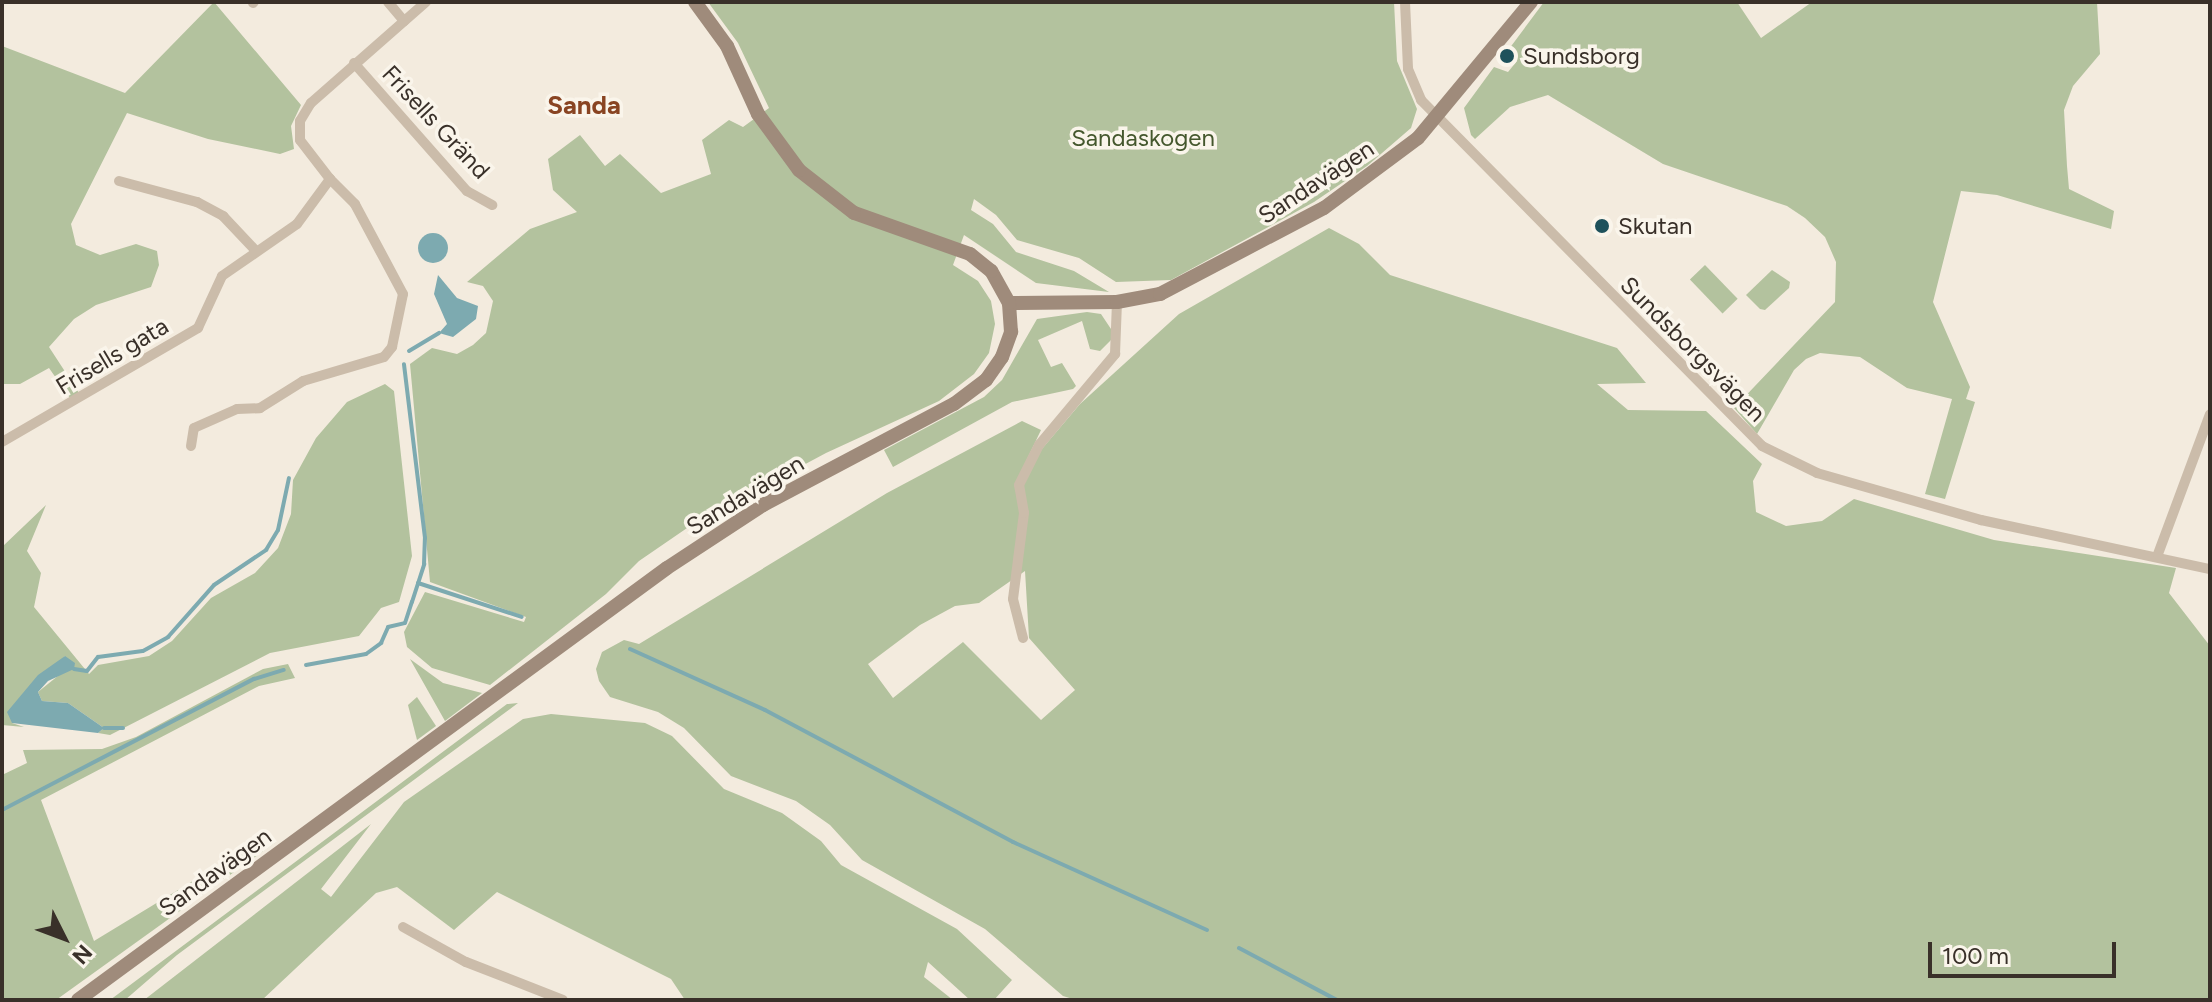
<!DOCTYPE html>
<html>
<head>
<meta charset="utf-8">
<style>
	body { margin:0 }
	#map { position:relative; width:2212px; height:1002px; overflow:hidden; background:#f3ebde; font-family:Figtree,sans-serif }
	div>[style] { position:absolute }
	.green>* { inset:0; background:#b3c29e; transform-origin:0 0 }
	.water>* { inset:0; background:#7daab0 }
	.round { border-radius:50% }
	.stream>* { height:4px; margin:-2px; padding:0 2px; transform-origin:2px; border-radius:2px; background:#7daab0 }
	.street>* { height:10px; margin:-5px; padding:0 5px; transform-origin:5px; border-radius:5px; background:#cbbcaa }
	.secondary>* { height:14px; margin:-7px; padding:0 7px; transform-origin:7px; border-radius:7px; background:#9f8b7b }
	.dots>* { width:22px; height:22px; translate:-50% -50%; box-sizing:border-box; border:4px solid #faf5eb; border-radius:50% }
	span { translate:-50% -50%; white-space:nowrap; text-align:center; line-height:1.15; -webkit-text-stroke:7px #faf5eb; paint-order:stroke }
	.poi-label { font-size:24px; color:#393029 }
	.left { translate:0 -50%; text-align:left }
	.street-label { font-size:24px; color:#393029 }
	.park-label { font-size:24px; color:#44572d }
	.neighbourhood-label { font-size:26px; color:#894422; font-weight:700 }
	.frame { position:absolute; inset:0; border:4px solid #393029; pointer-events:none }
	.north { position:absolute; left:24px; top:898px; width:80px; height:80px; -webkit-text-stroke:6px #faf5eb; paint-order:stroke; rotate:132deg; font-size:22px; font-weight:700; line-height:32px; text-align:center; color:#393029 }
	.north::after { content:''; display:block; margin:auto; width:28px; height:36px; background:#393029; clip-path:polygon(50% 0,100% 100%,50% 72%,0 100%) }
	.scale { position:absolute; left:1928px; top:942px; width:188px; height:36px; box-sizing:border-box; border:4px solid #393029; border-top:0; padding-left:10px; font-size:24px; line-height:28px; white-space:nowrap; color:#393029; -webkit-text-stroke:6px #faf5eb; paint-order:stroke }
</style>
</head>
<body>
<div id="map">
	<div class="green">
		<div style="clip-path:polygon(214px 2px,301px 105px,291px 126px,294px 149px,280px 154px,208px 139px,127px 113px,71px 224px,76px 245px,100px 255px,136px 244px,157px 251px,159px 265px,151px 287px,96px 305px,74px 319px,49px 347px,79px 393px,70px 398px,49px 368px,20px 384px,2px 384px,2px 46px,125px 93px)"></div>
		<div style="clip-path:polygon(708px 2px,1394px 2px,1397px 61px,1417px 109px,1411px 128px,1367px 166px,1314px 202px,1171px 280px,1116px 282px,1079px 258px,1017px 240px,996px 215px,974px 199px,971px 210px,993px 224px,1016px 252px,1074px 271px,1109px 292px,1036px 283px,964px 235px,953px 265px,978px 281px,991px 301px,995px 324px,989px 353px,974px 374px,939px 401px,826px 453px,690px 526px,639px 561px,606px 594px,490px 685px,432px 668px,407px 647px,404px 632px,425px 592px,524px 622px,526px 617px,430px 582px,410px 364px,432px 348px,457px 354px,473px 345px,486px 333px,493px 301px,483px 286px,467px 282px,530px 229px,577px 212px,553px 190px,548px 159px,580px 135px,605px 166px,620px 154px,661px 193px,711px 174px,702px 140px,729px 120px,743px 127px,769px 108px,738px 43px)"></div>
		<div style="clip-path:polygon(1544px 2px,1737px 2px,1761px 38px,1812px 2px,2097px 2px,2100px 54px,2073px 86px,2064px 110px,2067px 166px,2069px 189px,2114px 211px,2111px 229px,1997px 195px,1961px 191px,1933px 302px,1970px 387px,1966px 399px,1975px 402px,1945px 499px,1925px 494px,1952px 399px,1907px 388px,1860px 357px,1820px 353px,1806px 359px,1794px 370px,1757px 434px,1734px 408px,1835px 302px,1836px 262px,1825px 237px,1805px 218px,1787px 206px,1663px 164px,1548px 95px,1510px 107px,1475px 139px,1471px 135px,1464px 108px,1494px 67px,1508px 72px,1517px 61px,1509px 49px)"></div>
		<div style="clip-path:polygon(evenodd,1329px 228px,1359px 244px,1390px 275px,1617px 348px,1646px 383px,1597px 384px,1628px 410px,1706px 411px,1762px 464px,1753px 481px,1756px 512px,1786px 526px,1822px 521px,1854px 499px,1994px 540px,2176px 568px,2169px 593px,2210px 646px,2210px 1000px,1076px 1000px,1063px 996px,985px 929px,862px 860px,830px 825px,796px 801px,731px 776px,684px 728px,658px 712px,610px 697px,599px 681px,596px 669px,602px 652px,624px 640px,639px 644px,887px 493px,1022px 421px,1041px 430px,1019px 476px,1080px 404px,1179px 314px,1329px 228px,1025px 571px,1029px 638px,1075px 690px,1041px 720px,963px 642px,893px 698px,868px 664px,920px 625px,955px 606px,979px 603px,1025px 571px)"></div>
		<div style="left:1705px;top:265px;width:47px;height:21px;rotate:46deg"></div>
		<div style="clip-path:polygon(1772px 270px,1790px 282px,1789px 288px,1765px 310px,1760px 309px,1746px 295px)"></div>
		<div style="clip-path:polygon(1087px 312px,1101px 314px,1111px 329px,1111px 340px,1100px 351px,1090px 349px,1082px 321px,1038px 340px,1051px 367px,1062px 363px,1076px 386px,1073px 389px,1012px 402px,893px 467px,884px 450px,984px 397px,1002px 380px,1037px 319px)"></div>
		<div style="clip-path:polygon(385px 384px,394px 391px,412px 556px,399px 602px,381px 608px,359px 636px,270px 653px,110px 735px,98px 733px,104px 728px,68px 703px,42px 701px,38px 692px,64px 671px,65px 656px,12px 723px,24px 727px,2px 725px,2px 547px,46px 505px,27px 551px,41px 573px,34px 607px,89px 674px,98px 665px,149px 656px,172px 641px,211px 598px,255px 573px,278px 548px,291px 514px,293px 480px,316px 438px,347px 402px)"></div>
		<div style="clip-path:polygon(410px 659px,443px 683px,482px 693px,445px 721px)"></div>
		<div style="clip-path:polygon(288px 664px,295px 678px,259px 686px,41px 800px,94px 941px,229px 859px,276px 842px,56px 1000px,2px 1000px,2px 775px,27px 763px,23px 750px,102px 749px,136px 737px,263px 669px)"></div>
		<div style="clip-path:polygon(417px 697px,436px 726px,417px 740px,408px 705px)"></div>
		<div style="clip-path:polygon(518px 703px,177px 955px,125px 1000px,110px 1000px,507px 704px)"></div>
		<div style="clip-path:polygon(551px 714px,645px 723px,672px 736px,724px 789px,782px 813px,821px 841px,841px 865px,957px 929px,1012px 980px,994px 1000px,970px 1000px,928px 962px,924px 977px,953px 1000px,685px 1000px,671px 979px,497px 892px,454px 930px,397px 887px,376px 893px,262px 1000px,144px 1000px,371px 824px,321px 889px,331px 897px,404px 802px,523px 719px)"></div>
	</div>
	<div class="water">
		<div class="round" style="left:418px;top:233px;width:30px;height:30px"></div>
		<div style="clip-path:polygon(438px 275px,457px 298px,478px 306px,476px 319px,453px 337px,439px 333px,447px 324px,434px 294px)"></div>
		<div style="clip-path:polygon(65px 656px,75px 663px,74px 669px,48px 681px,38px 692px,42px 701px,68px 703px,104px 728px,98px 733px,12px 723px,7px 712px,38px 675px)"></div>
	</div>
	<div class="stream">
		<div style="left:409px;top:351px;width:35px;rotate:-31deg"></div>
		<div style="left:418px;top:583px;width:109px;rotate:18.1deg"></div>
		<div style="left:630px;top:649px;width:148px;rotate:24.3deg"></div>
		<div style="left:765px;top:710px;width:281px;rotate:28deg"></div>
		<div style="left:1013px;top:842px;width:213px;rotate:24.4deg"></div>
		<div style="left:306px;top:665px;width:61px;rotate:-10.4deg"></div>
		<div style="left:366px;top:654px;width:19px;rotate:-36deg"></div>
		<div style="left:381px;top:643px;width:17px;rotate:-66deg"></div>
		<div style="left:388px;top:627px;width:17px;rotate:-13deg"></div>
		<div style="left:405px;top:623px;width:22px;rotate:-72deg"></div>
		<div style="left:412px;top:602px;width:40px;rotate:-72deg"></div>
		<div style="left:424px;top:564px;width:26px;rotate:-88deg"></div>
		<div style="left:425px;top:538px;width:175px;rotate:-96.9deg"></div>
		<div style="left:74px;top:669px;width:13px;rotate:9deg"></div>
		<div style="left:87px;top:671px;width:18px;rotate:-52deg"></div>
		<div style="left:98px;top:657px;width:45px;rotate:-7.6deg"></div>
		<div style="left:143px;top:651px;width:29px;rotate:-29deg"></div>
		<div style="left:168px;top:637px;width:69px;rotate:-48.5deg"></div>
		<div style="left:214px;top:585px;width:63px;rotate:-33.9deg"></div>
		<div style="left:266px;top:550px;width:23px;rotate:-59deg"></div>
		<div style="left:278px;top:530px;width:53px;rotate:-78.1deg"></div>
		<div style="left:104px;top:728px;width:19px"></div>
		<div style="left:2px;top:810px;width:284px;rotate:-27.5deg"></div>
		<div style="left:254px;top:679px;width:31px;rotate:-17deg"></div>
		<div style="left:1239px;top:948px;width:111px;rotate:28deg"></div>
	</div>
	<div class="street">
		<div style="left:388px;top:2px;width:25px;rotate:50deg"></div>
		<div style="left:1405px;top:2px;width:67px;rotate:87.4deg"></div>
		<div style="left:1408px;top:69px;width:34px;rotate:67deg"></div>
		<div style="left:1421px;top:100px;width:486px;rotate:45.4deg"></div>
		<div style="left:1762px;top:446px;width:61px;rotate:26.1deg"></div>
		<div style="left:1817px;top:473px;width:171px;rotate:16deg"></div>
		<div style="left:1981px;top:520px;width:234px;rotate:12.1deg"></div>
		<div style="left:253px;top:3px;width:1px;rotate:-45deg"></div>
		<div style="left:354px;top:63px;width:171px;rotate:48.6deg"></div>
		<div style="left:467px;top:191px;width:29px;rotate:29deg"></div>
		<div style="left:119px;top:181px;width:81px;rotate:15.1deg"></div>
		<div style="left:197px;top:202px;width:30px;rotate:28deg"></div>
		<div style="left:223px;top:216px;width:48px;rotate:46.7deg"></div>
		<div style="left:2px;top:442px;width:227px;rotate:-30.2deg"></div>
		<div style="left:198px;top:328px;width:57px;rotate:-65.2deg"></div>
		<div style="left:222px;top:276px;width:91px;rotate:-34.7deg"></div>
		<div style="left:297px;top:224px;width:56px;rotate:-53.7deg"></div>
		<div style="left:330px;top:179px;width:49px;rotate:-127.6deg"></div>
		<div style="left:300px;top:140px;width:19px;rotate:-90deg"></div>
		<div style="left:300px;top:121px;width:21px;rotate:-59deg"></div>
		<div style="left:311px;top:103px;width:153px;rotate:-41.3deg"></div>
		<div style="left:191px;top:446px;width:18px;rotate:-81deg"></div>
		<div style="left:194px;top:428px;width:47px;rotate:-23.8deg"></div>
		<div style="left:237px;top:409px;width:23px;rotate:-2deg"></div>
		<div style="left:260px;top:408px;width:51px;rotate:-32.1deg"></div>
		<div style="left:303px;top:381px;width:84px;rotate:-16.5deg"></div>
		<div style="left:384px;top:357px;width:13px;rotate:-51deg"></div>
		<div style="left:392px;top:347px;width:54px;rotate:-78.3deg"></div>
		<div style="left:403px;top:294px;width:102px;rotate:-118.1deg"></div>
		<div style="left:355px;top:204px;width:35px;rotate:-135deg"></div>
		<div style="left:2158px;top:554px;width:149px;rotate:-69.6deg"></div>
		<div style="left:1023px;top:638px;width:40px;rotate:-104.4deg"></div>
		<div style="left:1013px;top:599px;width:87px;rotate:-82.7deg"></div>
		<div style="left:1024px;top:513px;width:28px;rotate:-100deg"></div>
		<div style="left:1019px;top:485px;width:45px;rotate:-63.4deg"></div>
		<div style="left:1039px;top:445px;width:119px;rotate:-50.1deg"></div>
		<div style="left:1115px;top:354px;width:52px;rotate:-87.8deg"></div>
		<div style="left:403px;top:927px;width:72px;rotate:29.1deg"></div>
		<div style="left:466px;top:962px;width:104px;rotate:21.4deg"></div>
	</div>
	<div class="secondary">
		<div style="left:1009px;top:303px;width:108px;rotate:-0.5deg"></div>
		<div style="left:1117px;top:302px;width:44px;rotate:-10.5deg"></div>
		<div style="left:1160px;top:294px;width:185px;rotate:-27.7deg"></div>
		<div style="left:1324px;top:208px;width:117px;rotate:-36.7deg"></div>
		<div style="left:1418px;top:138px;width:177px;rotate:-50.3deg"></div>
		<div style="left:78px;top:1000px;width:730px;rotate:-36.26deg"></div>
		<div style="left:667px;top:568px;width:115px;rotate:-33.3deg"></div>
		<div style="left:763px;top:505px;width:216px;rotate:-27.9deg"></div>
		<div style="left:954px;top:404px;width:40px;rotate:-37deg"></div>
		<div style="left:986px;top:380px;width:28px;rotate:-55deg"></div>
		<div style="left:1002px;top:357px;width:27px;rotate:-70deg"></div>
		<div style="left:1011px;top:332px;width:29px;rotate:-94deg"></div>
		<div style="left:1009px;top:303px;width:37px;rotate:-119deg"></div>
		<div style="left:991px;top:271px;width:27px;rotate:-141deg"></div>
		<div style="left:970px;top:254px;width:123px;rotate:-160.5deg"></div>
		<div style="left:854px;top:213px;width:70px;rotate:-142deg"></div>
		<div style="left:799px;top:170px;width:69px;rotate:-126.2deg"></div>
		<div style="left:758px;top:114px;width:75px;rotate:-114.5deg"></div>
		<div style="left:727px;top:46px;width:54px;rotate:-126deg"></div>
	</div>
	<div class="dots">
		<div style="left:1507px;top:56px;background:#1e515b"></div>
		<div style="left:1602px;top:226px;background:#1e515b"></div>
	</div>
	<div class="poi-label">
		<span class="left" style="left:1523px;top:56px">Sundsborg</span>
		<span class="left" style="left:1618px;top:226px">Skutan</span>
	</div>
	<div class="street-label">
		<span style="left:436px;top:122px;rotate:47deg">Frisells Gränd</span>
		<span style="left:1316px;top:182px;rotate:-33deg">Sandavägen</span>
		<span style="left:1693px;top:349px;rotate:45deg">Sundsborgsvägen</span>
		<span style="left:112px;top:356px;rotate:-31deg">Frisells gata</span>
		<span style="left:745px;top:495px;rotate:-31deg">Sandavägen</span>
		<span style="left:215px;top:872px;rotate:-36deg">Sandavägen</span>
	</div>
	<div class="park-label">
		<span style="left:1143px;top:138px">Sandaskogen</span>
	</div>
	<div class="neighbourhood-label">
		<span style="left:584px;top:106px">Sanda</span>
	</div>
	<div class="frame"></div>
	<div class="north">N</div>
	<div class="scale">100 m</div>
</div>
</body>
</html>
